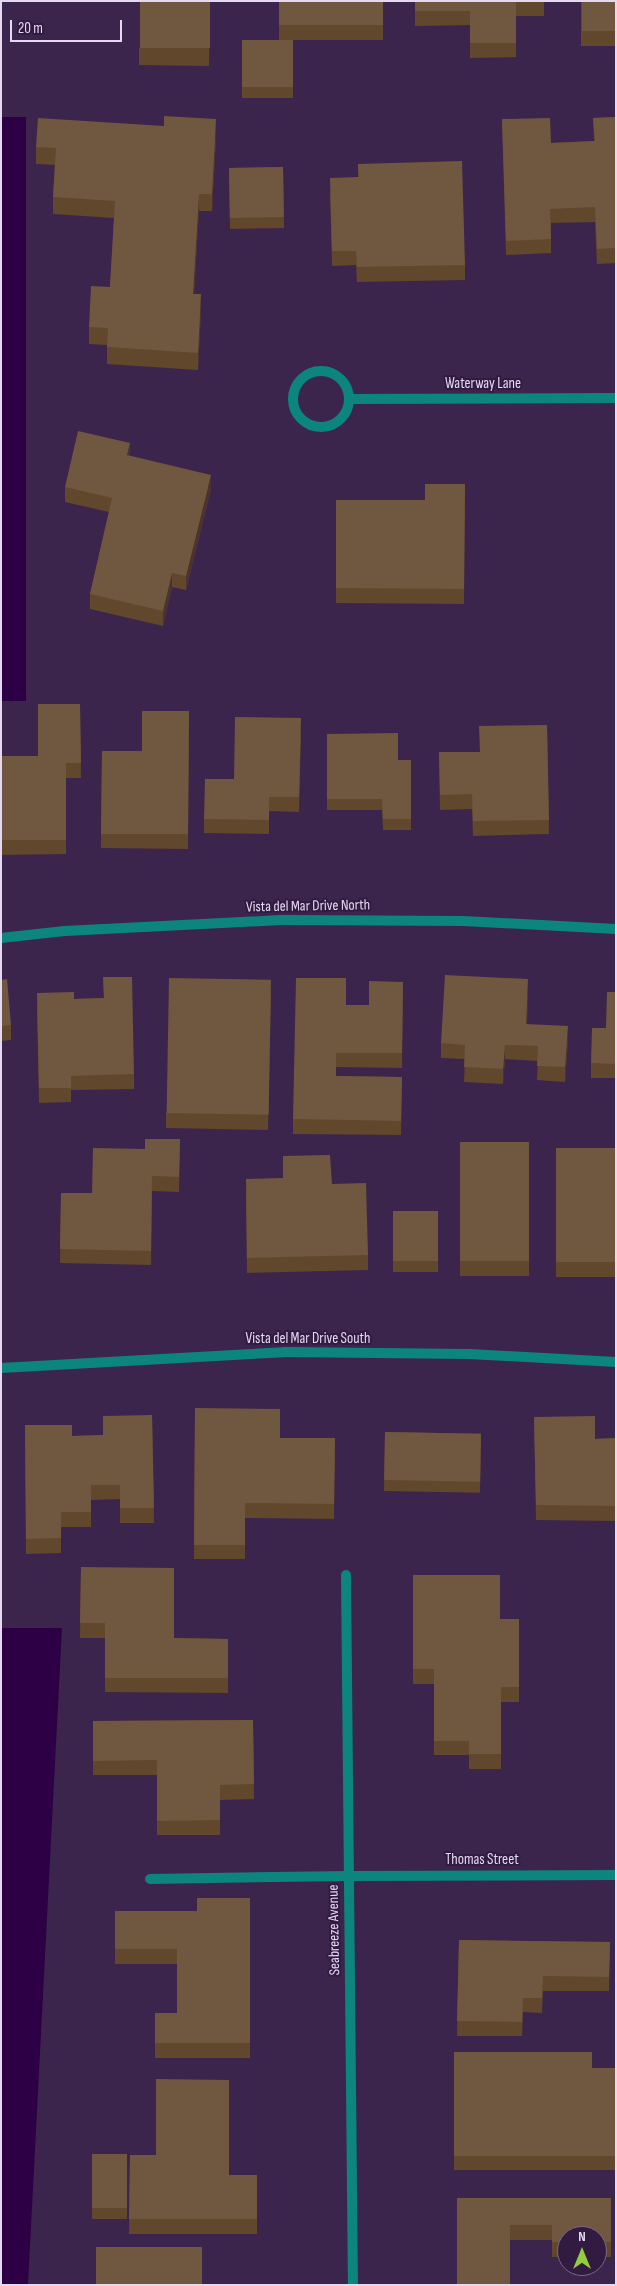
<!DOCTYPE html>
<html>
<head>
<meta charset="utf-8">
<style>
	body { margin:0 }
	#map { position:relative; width:617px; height:2286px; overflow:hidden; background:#3c254c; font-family:"Sofia Sans Condensed",sans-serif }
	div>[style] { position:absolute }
	.water>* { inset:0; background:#2d0045; transform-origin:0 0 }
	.service>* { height:10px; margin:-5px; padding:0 5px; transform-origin:5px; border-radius:5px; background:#0c857f }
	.minor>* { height:10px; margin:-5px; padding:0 5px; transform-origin:5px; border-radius:5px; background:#0c857f }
	.minor>.ring { margin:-5px; padding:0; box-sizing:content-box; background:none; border:10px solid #0c857f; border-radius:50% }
	.wall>* { inset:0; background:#61472b; transform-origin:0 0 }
	.shaded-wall>* { inset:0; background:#4c332f }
	.building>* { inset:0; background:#6f5740; transform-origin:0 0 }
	span { translate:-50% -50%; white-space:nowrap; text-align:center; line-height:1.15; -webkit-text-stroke:4px #311b41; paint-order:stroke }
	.street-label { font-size:15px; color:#e5d8f1 }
	.frame { position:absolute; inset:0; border:2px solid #e5d8f1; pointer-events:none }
	.north { position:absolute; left:557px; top:2226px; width:50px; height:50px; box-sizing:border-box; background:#311b41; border:1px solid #796787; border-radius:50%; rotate:0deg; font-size:14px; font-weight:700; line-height:20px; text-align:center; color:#e5d8f1 }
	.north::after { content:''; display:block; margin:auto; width:18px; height:22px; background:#92cd3e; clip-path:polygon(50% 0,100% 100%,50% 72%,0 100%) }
	.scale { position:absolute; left:10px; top:20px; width:112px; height:22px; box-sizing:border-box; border:2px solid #e5d8f1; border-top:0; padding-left:6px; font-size:15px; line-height:18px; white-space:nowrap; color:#e5d8f1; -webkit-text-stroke:4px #311b41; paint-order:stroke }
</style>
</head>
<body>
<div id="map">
	<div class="water">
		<div style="left:26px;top:117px;width:584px;height:25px;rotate:90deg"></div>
		<div style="clip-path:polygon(1px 1628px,62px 1628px,28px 2285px,1px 2285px)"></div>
	</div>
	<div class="service">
		<div style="left:150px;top:1879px;width:198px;rotate:-0.9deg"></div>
	</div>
	<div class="minor">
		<div class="ring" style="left:293px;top:371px;width:46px;height:46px"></div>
		<div style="left:350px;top:399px;width:266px;rotate:-0.2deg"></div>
		<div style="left:1px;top:938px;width:64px;rotate:-6.2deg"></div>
		<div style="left:65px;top:931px;width:216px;rotate:-2.9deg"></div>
		<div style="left:281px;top:920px;width:182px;rotate:0.3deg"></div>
		<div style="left:463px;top:921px;width:153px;rotate:3deg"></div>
		<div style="left:1px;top:1368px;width:283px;rotate:-3.2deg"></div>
		<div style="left:284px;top:1352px;width:185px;rotate:0.6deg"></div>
		<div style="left:469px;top:1354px;width:147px;rotate:3.1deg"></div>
		<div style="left:346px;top:1575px;width:710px;rotate:89.44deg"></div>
		<div style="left:348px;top:1876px;width:268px;rotate:-0.2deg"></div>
	</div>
	<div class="wall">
		<div style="clip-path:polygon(210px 1px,209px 66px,139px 65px,139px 48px)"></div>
		<div style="left:279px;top:1px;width:104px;height:39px"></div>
		<div style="clip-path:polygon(415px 1px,544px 1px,544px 16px,516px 16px,516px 57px,470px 58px,470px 25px,415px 26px)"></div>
		<div style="left:581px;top:1px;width:35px;height:45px"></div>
		<div style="left:242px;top:40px;width:51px;height:58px"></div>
		<div style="clip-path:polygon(616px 117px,616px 263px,597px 264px,595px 222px,551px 223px,551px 253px,506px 255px,502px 119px,551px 143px,594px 141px,593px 118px)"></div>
		<div style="clip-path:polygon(216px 137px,212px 211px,199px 211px,194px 294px,201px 311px,198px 370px,107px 364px,107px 345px,89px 344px,89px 327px,110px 287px,114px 218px,53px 214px,53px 197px,55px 165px,36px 164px,36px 147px)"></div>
		<div style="clip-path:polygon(358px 164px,465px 265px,465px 280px,357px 282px,356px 265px,332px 266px,330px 193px,358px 177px)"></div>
		<div style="left:283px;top:167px;width:61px;height:54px;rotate:89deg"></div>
		<div style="clip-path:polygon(130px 456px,211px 489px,186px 590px,172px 587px,163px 626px,90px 609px,90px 594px,109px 512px,65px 502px,65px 487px)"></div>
		<div style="clip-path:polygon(465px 484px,464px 604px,336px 603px,336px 500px,425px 500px)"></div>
		<div style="clip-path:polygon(80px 704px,81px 778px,66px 778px,66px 854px,1px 855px,1px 756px,38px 756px)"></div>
		<div style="clip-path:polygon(189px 711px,188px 849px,101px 848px,102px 751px,142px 751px)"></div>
		<div style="clip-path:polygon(547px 725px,549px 834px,473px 836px,472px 809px,440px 810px,439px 752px,480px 752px)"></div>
		<div style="clip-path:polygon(301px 733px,299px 812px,269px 811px,269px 834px,204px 833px,204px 819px,234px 779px)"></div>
		<div style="clip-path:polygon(327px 734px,398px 760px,411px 760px,411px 830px,383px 830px,382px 810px,327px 810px)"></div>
		<div style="clip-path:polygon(103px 977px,134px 1074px,134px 1089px,71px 1090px,71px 1102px,39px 1103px,37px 1007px,74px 999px,104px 998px)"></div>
		<div style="clip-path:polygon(1px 980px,11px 1025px,11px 1040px,1px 1041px)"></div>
		<div style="clip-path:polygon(403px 982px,402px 1068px,336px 1067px,336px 1076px,402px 1077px,401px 1135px,293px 1134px,293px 1119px,346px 1005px,369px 1005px)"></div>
		<div style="clip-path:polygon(616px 992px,616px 1078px,591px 1078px,591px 1063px,606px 1028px)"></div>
		<div style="clip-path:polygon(271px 994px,268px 1130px,166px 1128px,166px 1113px)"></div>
		<div style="clip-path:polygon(528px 994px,527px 1024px,568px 1040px,565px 1082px,537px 1080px,538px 1061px,505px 1059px,503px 1084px,464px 1082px,465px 1059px,441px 1058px,441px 1043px)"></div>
		<div style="clip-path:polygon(180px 1139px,179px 1192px,152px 1191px,151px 1265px,60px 1263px,61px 1193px,92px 1193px)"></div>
		<div style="left:529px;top:1142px;width:134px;height:69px;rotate:90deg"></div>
		<div style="left:616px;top:1148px;width:129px;height:60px;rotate:90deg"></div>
		<div style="clip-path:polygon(283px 1156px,332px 1184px,368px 1255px,368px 1270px,247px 1273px,246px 1193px,283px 1178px)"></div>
		<div style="left:393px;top:1211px;width:45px;height:61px"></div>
		<div style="clip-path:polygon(195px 1408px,280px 1438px,335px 1438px,334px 1519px,245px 1518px,245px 1559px,194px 1559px)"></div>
		<div style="clip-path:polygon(152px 1415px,154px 1523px,120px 1523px,120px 1499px,91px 1500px,91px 1527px,61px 1527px,61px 1553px,26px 1554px,25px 1425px,72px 1436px,103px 1435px)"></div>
		<div style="clip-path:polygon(534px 1417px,595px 1439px,616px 1438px,616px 1521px,536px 1520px)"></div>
		<div style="left:385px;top:1432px;width:96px;height:59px;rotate:1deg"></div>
		<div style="clip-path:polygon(81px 1567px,174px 1638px,228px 1639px,228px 1693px,105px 1692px,105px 1638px,80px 1638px)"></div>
		<div style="clip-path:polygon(413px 1575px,500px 1619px,519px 1619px,519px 1702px,501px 1702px,501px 1769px,469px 1769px,469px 1755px,434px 1755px,434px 1684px,413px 1684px)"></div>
		<div style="clip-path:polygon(253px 1720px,254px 1799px,220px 1800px,220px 1835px,157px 1835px,157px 1775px,93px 1775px,93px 1721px)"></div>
		<div style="clip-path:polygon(250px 1898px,250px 2058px,155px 2058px,155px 2013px,177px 2013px,177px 1964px,115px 1964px,115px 1911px,197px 1911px)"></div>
		<div style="clip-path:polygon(459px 1940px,610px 1942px,609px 1991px,543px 1991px,542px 2013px,523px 2012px,522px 2036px,457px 2036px)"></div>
		<div style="clip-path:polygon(454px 2052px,592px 2068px,616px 2068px,616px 2170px,454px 2170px)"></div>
		<div style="left:92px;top:2154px;width:35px;height:65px"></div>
		<div style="clip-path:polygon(130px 2155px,229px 2175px,257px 2175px,257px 2234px,129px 2234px)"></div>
		<div style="clip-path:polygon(457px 2198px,611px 2198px,611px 2257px,597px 2257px,597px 2236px,567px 2236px,567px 2257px,552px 2257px,552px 2240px,510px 2240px)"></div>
	</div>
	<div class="shaded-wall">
		<div style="clip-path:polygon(216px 119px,216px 137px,212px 211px,212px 194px)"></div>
		<div style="clip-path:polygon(199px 194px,199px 211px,193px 311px,193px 294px)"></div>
		<div style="clip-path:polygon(201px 294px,201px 311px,198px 370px,198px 353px)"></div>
		<div style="clip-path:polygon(130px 443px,130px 457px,127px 455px)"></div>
		<div style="clip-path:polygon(211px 475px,211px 489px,186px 590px,186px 576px)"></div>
		<div style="clip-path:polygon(172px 573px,172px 587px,163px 626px,163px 611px)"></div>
		<div style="clip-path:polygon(528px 979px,528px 994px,526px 1039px,526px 1024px)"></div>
		<div style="clip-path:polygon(568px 1026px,568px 1040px,565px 1082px,565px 1067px)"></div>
		<div style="clip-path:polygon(505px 1045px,505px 1059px,503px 1084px,503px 1069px)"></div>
	</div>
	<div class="building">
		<div style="left:140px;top:1px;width:70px;height:47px"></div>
		<div style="left:279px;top:1px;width:104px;height:24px"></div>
		<div style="clip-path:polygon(415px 1px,544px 1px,516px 1px,516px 43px,470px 43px,470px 11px,415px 11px)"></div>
		<div style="left:582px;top:1px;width:34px;height:30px"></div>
		<div style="left:242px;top:40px;width:51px;height:47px"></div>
		<div style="clip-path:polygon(164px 116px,216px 119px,212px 194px,199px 194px,193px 294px,201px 294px,198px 353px,107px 347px,108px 328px,89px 327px,91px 286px,110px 287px,115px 201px,53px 197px,56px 148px,36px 147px,38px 118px,164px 126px)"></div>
		<div style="clip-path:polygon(616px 117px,616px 248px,597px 249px,595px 207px,550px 209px,551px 239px,506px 241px,502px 119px,550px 118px,551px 143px,595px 141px,593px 118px)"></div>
		<div style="clip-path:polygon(462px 161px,465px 265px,357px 267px,356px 251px,332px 251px,330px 178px,359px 177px,358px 164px)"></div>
		<div style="left:283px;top:167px;width:50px;height:54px;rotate:89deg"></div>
		<div style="clip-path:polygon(78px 431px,130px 443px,127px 455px,211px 475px,186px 576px,172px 573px,163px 611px,90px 594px,112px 498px,65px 487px)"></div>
		<div style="clip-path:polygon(425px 484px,465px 484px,464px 589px,336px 588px,336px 500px,425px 500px)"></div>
		<div style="clip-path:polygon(38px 704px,80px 704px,81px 763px,66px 763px,66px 840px,1px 840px,1px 756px,38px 756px)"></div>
		<div style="clip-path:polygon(142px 711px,189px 711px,188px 834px,101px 834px,102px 751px,142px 751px)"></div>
		<div style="clip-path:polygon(235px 717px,301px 718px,299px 797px,269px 797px,269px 820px,204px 819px,205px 779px,234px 779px)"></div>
		<div style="clip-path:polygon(547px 725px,549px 820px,473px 821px,472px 794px,440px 795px,439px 752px,480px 752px,479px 726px)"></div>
		<div style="clip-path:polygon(398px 733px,398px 760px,411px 760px,411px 819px,383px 819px,382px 799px,327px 799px,327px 734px)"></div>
		<div style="clip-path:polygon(445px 975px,528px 979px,526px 1024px,568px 1026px,565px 1067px,537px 1066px,538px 1046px,505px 1045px,503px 1069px,464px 1067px,465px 1045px,441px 1043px)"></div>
		<div style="clip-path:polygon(103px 977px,132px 977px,134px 1074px,71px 1076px,71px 1088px,39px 1088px,37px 993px,74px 992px,74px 999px,104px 998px)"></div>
		<div style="left:169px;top:978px;width:102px;height:135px;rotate:1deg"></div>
		<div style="clip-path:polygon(296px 978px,346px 978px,346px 1005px,369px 1005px,369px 981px,403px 982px,402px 1053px,336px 1053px,336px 1076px,402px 1077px,401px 1121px,293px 1119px)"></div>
		<div style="clip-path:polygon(7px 979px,11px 1025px,1px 1026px,1px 980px)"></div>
		<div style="clip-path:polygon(607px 992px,616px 992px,616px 1064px,591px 1063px,592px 1028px,606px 1028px)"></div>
		<div style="clip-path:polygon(145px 1139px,180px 1139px,179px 1177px,152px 1176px,151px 1251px,60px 1249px,61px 1193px,92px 1193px,93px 1148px,145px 1149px)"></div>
		<div style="left:529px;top:1142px;width:119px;height:69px;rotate:90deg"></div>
		<div style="left:616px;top:1148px;width:114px;height:60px;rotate:90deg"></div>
		<div style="clip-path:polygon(330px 1155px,332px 1184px,366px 1183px,368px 1255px,247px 1258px,246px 1179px,283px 1178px,283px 1156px)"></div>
		<div style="left:393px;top:1211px;width:45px;height:50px"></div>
		<div style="clip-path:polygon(195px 1408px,280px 1409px,280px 1438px,335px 1438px,334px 1504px,245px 1503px,245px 1545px,194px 1545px)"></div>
		<div style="clip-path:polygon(152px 1415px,154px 1508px,120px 1508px,120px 1485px,91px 1485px,91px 1512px,61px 1512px,61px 1538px,26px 1539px,25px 1425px,72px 1425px,72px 1436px,103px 1435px,103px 1416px)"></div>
		<div style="clip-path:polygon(595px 1416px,595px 1439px,616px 1438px,616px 1506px,536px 1505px,534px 1417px)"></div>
		<div style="left:385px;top:1432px;width:96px;height:48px;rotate:1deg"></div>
		<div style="clip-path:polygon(81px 1567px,174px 1568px,174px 1638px,228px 1639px,228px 1678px,105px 1678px,105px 1623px,80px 1623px)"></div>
		<div style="clip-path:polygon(413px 1575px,500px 1575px,500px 1619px,519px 1619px,519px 1687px,501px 1687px,501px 1754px,469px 1754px,469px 1741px,434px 1741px,434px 1669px,413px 1669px)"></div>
		<div style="clip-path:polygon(253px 1720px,254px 1784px,220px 1785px,220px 1820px,157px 1821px,157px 1760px,93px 1761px,93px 1721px)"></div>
		<div style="clip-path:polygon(197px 1898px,250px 1898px,250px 2043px,155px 2043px,155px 2013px,177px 2013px,177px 1949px,115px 1949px,115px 1911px,197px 1911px)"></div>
		<div style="clip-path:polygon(459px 1940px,610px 1942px,609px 1977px,543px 1976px,542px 1998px,523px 1998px,522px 2022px,457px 2021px)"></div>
		<div style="clip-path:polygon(454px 2052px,592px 2052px,592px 2068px,616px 2068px,616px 2156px,454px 2156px)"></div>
		<div style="clip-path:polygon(156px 2079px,229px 2080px,229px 2175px,257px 2175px,257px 2219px,129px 2219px,130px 2155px,156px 2155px)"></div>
		<div style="left:92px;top:2154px;width:35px;height:54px"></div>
		<div style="clip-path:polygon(457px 2198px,611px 2198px,611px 2242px,597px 2242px,597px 2236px,567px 2236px,567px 2242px,552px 2242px,552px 2225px,510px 2225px,510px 2285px,457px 2285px)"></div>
		<div style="left:202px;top:2247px;width:38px;height:106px;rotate:90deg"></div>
	</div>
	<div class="street-label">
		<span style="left:483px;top:384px">Waterway Lane</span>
		<span style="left:308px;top:906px;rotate:-1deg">Vista del Mar Drive North</span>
		<span style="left:308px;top:1339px">Vista del Mar Drive South</span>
		<span style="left:482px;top:1860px">Thomas Street</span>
		<span style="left:334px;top:1930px;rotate:-91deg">Seabreeze Avenue</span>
	</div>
	<div class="frame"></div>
	<div class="north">N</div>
	<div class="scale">20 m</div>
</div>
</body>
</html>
